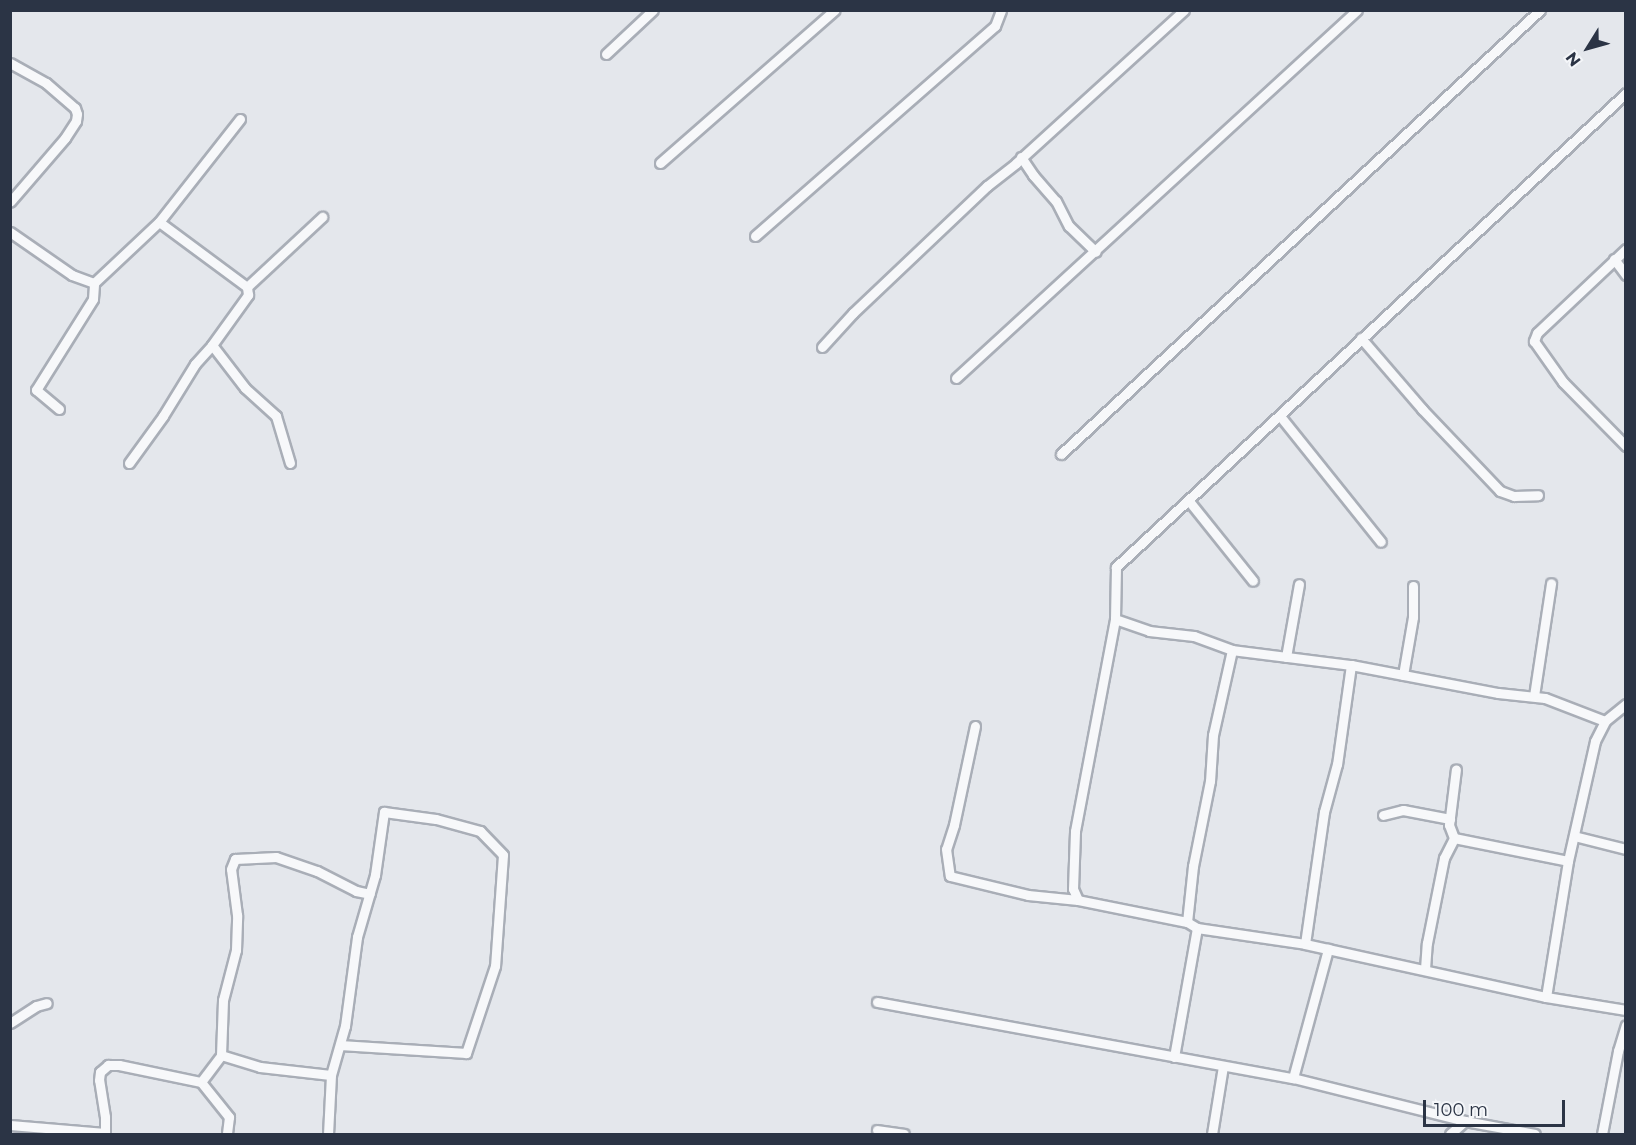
<!DOCTYPE html>
<html>
<head>
<meta charset="utf-8">
<style>
	body { margin:0 }
	#map { position:relative; width:1636px; height:1145px; overflow:hidden; background:#e4e7ec; font-family:Montserrat,sans-serif }
	div>[style] { position:absolute }
	.roads { filter:drop-shadow(2px 0 #a9aeb7) drop-shadow(-2px 0 #a9aeb7) drop-shadow(0 2px #a9aeb7) drop-shadow(0 -2px #a9aeb7) }
	.minor>* { height:9px; margin:-4.5px; padding:0 4.5px; transform-origin:4.5px; border-radius:4.5px; background:#f7f8fa }
	span { translate:-50% -50%; white-space:nowrap; text-align:center; line-height:1.15; -webkit-text-stroke:6px #f4f6f9; paint-order:stroke }
	.frame { position:absolute; inset:0; border:12px solid #2b3445; pointer-events:none }
	.north { position:absolute; left:1558px; top:18px; width:60px; height:60px; -webkit-text-stroke:4px #f4f6f9; paint-order:stroke; rotate:233deg; font-size:16px; font-weight:700; line-height:24px; text-align:center; color:#2b3445 }
	.north::after { content:''; display:block; margin:auto; width:21px; height:27px; background:#2b3445; clip-path:polygon(50% 0,100% 100%,50% 72%,0 100%) }
	.scale { position:absolute; left:1423px; top:1100px; width:142px; height:27px; box-sizing:border-box; border:3px solid #2b3445; border-top:0; padding-left:8px; font-size:18px; line-height:21px; white-space:nowrap; color:#2b3445; -webkit-text-stroke:4px #f4f6f9; paint-order:stroke }
</style>
</head>
<body>
<div id="map">
	<div class="roads">
		<div class="minor">
			<div style="left:606px;top:54px;width:64px;rotate:-43.1deg"></div>
			<div style="left:10px;top:63px;width:41px;rotate:29.1deg"></div>
			<div style="left:46px;top:83px;width:38px;rotate:41deg"></div>
			<div style="left:75px;top:108px;width:6px;rotate:72deg"></div>
			<div style="left:77px;top:114px;width:7px;rotate:98deg"></div>
			<div style="left:76px;top:121px;width:20px;rotate:123deg"></div>
			<div style="left:65px;top:138px;width:84px;rotate:130.7deg"></div>
			<div style="left:1021px;top:157px;width:22px;rotate:56deg"></div>
			<div style="left:1033px;top:175px;width:35px;rotate:49deg"></div>
			<div style="left:1056px;top:201px;width:28px;rotate:63deg"></div>
			<div style="left:1069px;top:226px;width:37px;rotate:44deg"></div>
			<div style="left:660px;top:163px;width:232px;rotate:-41.2deg"></div>
			<div style="left:10px;top:232px;width:75px;rotate:34.7deg"></div>
			<div style="left:72px;top:275px;width:23px;rotate:20deg"></div>
			<div style="left:755px;top:236px;width:319px;rotate:-41.2deg"></div>
			<div style="left:995px;top:26px;width:17px;rotate:-69deg"></div>
			<div style="left:1626px;top:249px;width:122px;rotate:136.7deg"></div>
			<div style="left:1537px;top:333px;width:9px;rotate:111deg"></div>
			<div style="left:1534px;top:341px;width:50px;rotate:54.7deg"></div>
			<div style="left:1563px;top:382px;width:90px;rotate:45.5deg"></div>
			<div style="left:1614px;top:259px;width:20px;rotate:53deg"></div>
			<div style="left:94px;top:283px;width:89px;rotate:-43.2deg"></div>
			<div style="left:159px;top:222px;width:131px;rotate:-51.8deg"></div>
			<div style="left:247px;top:287px;width:103px;rotate:-43deg"></div>
			<div style="left:1361px;top:338px;width:94px;rotate:49.3deg"></div>
			<div style="left:1422px;top:409px;width:113px;rotate:46.4deg"></div>
			<div style="left:1500px;top:491px;width:15px;rotate:20deg"></div>
			<div style="left:1514px;top:496px;width:24px;rotate:-2deg"></div>
			<div style="left:212px;top:345px;width:54px;rotate:52.5deg"></div>
			<div style="left:245px;top:388px;width:42px;rotate:42.1deg"></div>
			<div style="left:276px;top:416px;width:49px;rotate:73.4deg"></div>
			<div style="left:822px;top:347px;width:46px;rotate:-47.6deg"></div>
			<div style="left:853px;top:313px;width:185px;rotate:-43.5deg"></div>
			<div style="left:987px;top:186px;width:37px;rotate:-38deg"></div>
			<div style="left:1016px;top:163px;width:227px;rotate:-42.3deg"></div>
			<div style="left:956px;top:378px;width:544px;rotate:-42.54deg"></div>
			<div style="left:59px;top:409px;width:30px;rotate:-140deg"></div>
			<div style="left:36px;top:390px;width:107px;rotate:-57.9deg"></div>
			<div style="left:93px;top:299px;width:16px;rotate:-86deg"></div>
			<div style="left:1280px;top:416px;width:161px;rotate:51.3deg"></div>
			<div style="left:1061px;top:454px;width:653px;rotate:-42.83deg"></div>
			<div style="left:129px;top:463px;width:58px;rotate:-54.1deg"></div>
			<div style="left:163px;top:416px;width:61px;rotate:-58.4deg"></div>
			<div style="left:195px;top:364px;width:25px;rotate:-48deg"></div>
			<div style="left:212px;top:345px;width:62px;rotate:-54.2deg"></div>
			<div style="left:248px;top:295px;width:8px;rotate:-97deg"></div>
			<div style="left:247px;top:287px;width:109px;rotate:-143.5deg"></div>
			<div style="left:1189px;top:501px;width:102px;rotate:51.3deg"></div>
			<div style="left:1115px;top:619px;width:36px;rotate:19deg"></div>
			<div style="left:1149px;top:631px;width:45px;rotate:6.3deg"></div>
			<div style="left:1194px;top:636px;width:40px;rotate:20.2deg"></div>
			<div style="left:1232px;top:650px;width:87px;rotate:102.6deg"></div>
			<div style="left:1213px;top:735px;width:46px;rotate:93.7deg"></div>
			<div style="left:1210px;top:781px;width:87px;rotate:101.3deg"></div>
			<div style="left:1193px;top:866px;width:56px;rotate:96.1deg"></div>
			<div style="left:1187px;top:922px;width:111px;rotate:-168.6deg"></div>
			<div style="left:1078px;top:900px;width:12px;rotate:-114deg"></div>
			<div style="left:1073px;top:889px;width:58px;rotate:-88deg"></div>
			<div style="left:1075px;top:831px;width:216px;rotate:-79.3deg"></div>
			<div style="left:1115px;top:619px;width:52px;rotate:-88.9deg"></div>
			<div style="left:1116px;top:567px;width:696px;rotate:-42.9deg"></div>
			<div style="left:1232px;top:650px;width:120px;rotate:7.2deg"></div>
			<div style="left:1351px;top:665px;width:100px;rotate:98deg"></div>
			<div style="left:1337px;top:764px;width:50px;rotate:105.2deg"></div>
			<div style="left:1324px;top:812px;width:133px;rotate:98.2deg"></div>
			<div style="left:1286px;top:657px;width:74px;rotate:-79.9deg"></div>
			<div style="left:1351px;top:665px;width:150px;rotate:10.8deg"></div>
			<div style="left:1498px;top:693px;width:47px;rotate:6.1deg"></div>
			<div style="left:1545px;top:698px;width:64px;rotate:21deg"></div>
			<div style="left:1403px;top:675px;width:59px;rotate:-80.2deg"></div>
			<div style="left:1413px;top:617px;width:31px;rotate:-90deg"></div>
			<div style="left:1534px;top:696px;width:114px;rotate:-81.4deg"></div>
			<div style="left:975px;top:726px;width:101px;rotate:102deg"></div>
			<div style="left:954px;top:825px;width:25px;rotate:108deg"></div>
			<div style="left:946px;top:849px;width:27px;rotate:82deg"></div>
			<div style="left:950px;top:876px;width:80px;rotate:13.7deg"></div>
			<div style="left:1028px;top:895px;width:50px;rotate:5.7deg"></div>
			<div style="left:1383px;top:815px;width:21px;rotate:-14deg"></div>
			<div style="left:1403px;top:810px;width:48px;rotate:10.8deg"></div>
			<div style="left:1574px;top:836px;width:54px;rotate:14deg"></div>
			<div style="left:1454px;top:838px;width:14px;rotate:-111deg"></div>
			<div style="left:1449px;top:825px;width:56px;rotate:-82.9deg"></div>
			<div style="left:1187px;top:922px;width:12px;rotate:31deg"></div>
			<div style="left:1197px;top:928px;width:109px;rotate:8.4deg"></div>
			<div style="left:1305px;top:944px;width:247px;rotate:12.4deg"></div>
			<div style="left:1546px;top:997px;width:81px;rotate:9.2deg"></div>
			<div style="left:1425px;top:969px;width:26px;rotate:-86deg"></div>
			<div style="left:1427px;top:943px;width:87px;rotate:-78.7deg"></div>
			<div style="left:1444px;top:858px;width:22px;rotate:-63deg"></div>
			<div style="left:1454px;top:838px;width:116px;rotate:11.4deg"></div>
			<div style="left:1546px;top:997px;width:138px;rotate:-80.8deg"></div>
			<div style="left:1568px;top:861px;width:123px;rotate:-77.3deg"></div>
			<div style="left:1595px;top:741px;width:22px;rotate:-63deg"></div>
			<div style="left:1605px;top:721px;width:27px;rotate:-39deg"></div>
			<div style="left:877px;top:1002px;width:423px;rotate:10.4deg"></div>
			<div style="left:1293px;top:1078px;width:177px;rotate:14deg"></div>
			<div style="left:1465px;top:1121px;width:71px;rotate:10.5deg"></div>
			<div style="left:10px;top:1023px;width:31px;rotate:-33deg"></div>
			<div style="left:36px;top:1006px;width:11px;rotate:-15deg"></div>
			<div style="left:221px;top:1055px;width:55px;rotate:-87.9deg"></div>
			<div style="left:223px;top:1000px;width:52px;rotate:-75.4deg"></div>
			<div style="left:236px;top:950px;width:35px;rotate:-88deg"></div>
			<div style="left:237px;top:915px;width:46px;rotate:-97.4deg"></div>
			<div style="left:231px;top:869px;width:11px;rotate:-68deg"></div>
			<div style="left:235px;top:859px;width:41px;rotate:-2.8deg"></div>
			<div style="left:276px;top:857px;width:43px;rotate:18.9deg"></div>
			<div style="left:317px;top:871px;width:44px;rotate:27.1deg"></div>
			<div style="left:356px;top:891px;width:14px;rotate:12deg"></div>
			<div style="left:1174px;top:1057px;width:131px;rotate:-79.9deg"></div>
			<div style="left:331px;top:1075px;width:51px;rotate:-74.1deg"></div>
			<div style="left:345px;top:1026px;width:90px;rotate:-82.3deg"></div>
			<div style="left:357px;top:937px;width:65px;rotate:-73.8deg"></div>
			<div style="left:375px;top:875px;width:64px;rotate:-81.9deg"></div>
			<div style="left:384px;top:812px;width:52px;rotate:7.7deg"></div>
			<div style="left:436px;top:819px;width:46px;rotate:15.3deg"></div>
			<div style="left:480px;top:831px;width:33px;rotate:46deg"></div>
			<div style="left:503px;top:855px;width:111px;rotate:94.1deg"></div>
			<div style="left:495px;top:966px;width:92px;rotate:108.4deg"></div>
			<div style="left:466px;top:1053px;width:126px;rotate:-176.4deg"></div>
			<div style="left:1293px;top:1078px;width:134px;rotate:-74.8deg"></div>
			<div style="left:201px;top:1082px;width:45px;rotate:51.3deg"></div>
			<div style="left:229px;top:1117px;width:17px;rotate:97deg"></div>
			<div style="left:10px;top:1125px;width:95px;rotate:4.8deg"></div>
			<div style="left:105px;top:1133px;width:16px;rotate:-90deg"></div>
			<div style="left:105px;top:1117px;width:37px;rotate:-99deg"></div>
			<div style="left:99px;top:1080px;width:8px;rotate:-83deg"></div>
			<div style="left:100px;top:1072px;width:11px;rotate:-41deg"></div>
			<div style="left:108px;top:1065px;width:11px"></div>
			<div style="left:119px;top:1065px;width:84px;rotate:11.7deg"></div>
			<div style="left:201px;top:1082px;width:34px;rotate:-53deg"></div>
			<div style="left:221px;top:1055px;width:41px;rotate:17.1deg"></div>
			<div style="left:260px;top:1067px;width:71px;rotate:6.4deg"></div>
			<div style="left:331px;top:1075px;width:59px;rotate:92.9deg"></div>
			<div style="left:877px;top:1130px;width:27px;rotate:8deg"></div>
			<div style="left:1212px;top:1134px;width:69px;rotate:-80.8deg"></div>
			<div style="left:1450px;top:1134px;width:20px;rotate:-41deg"></div>
			<div style="left:1602px;top:1134px;width:85px;rotate:-79.1deg"></div>
			<div style="left:1618px;top:1051px;width:27px;rotate:-73deg"></div>
		</div>
	</div>
	<div class="frame"></div>
	<div class="north">N</div>
	<div class="scale">100 m</div>
</div>
</body>
</html>
